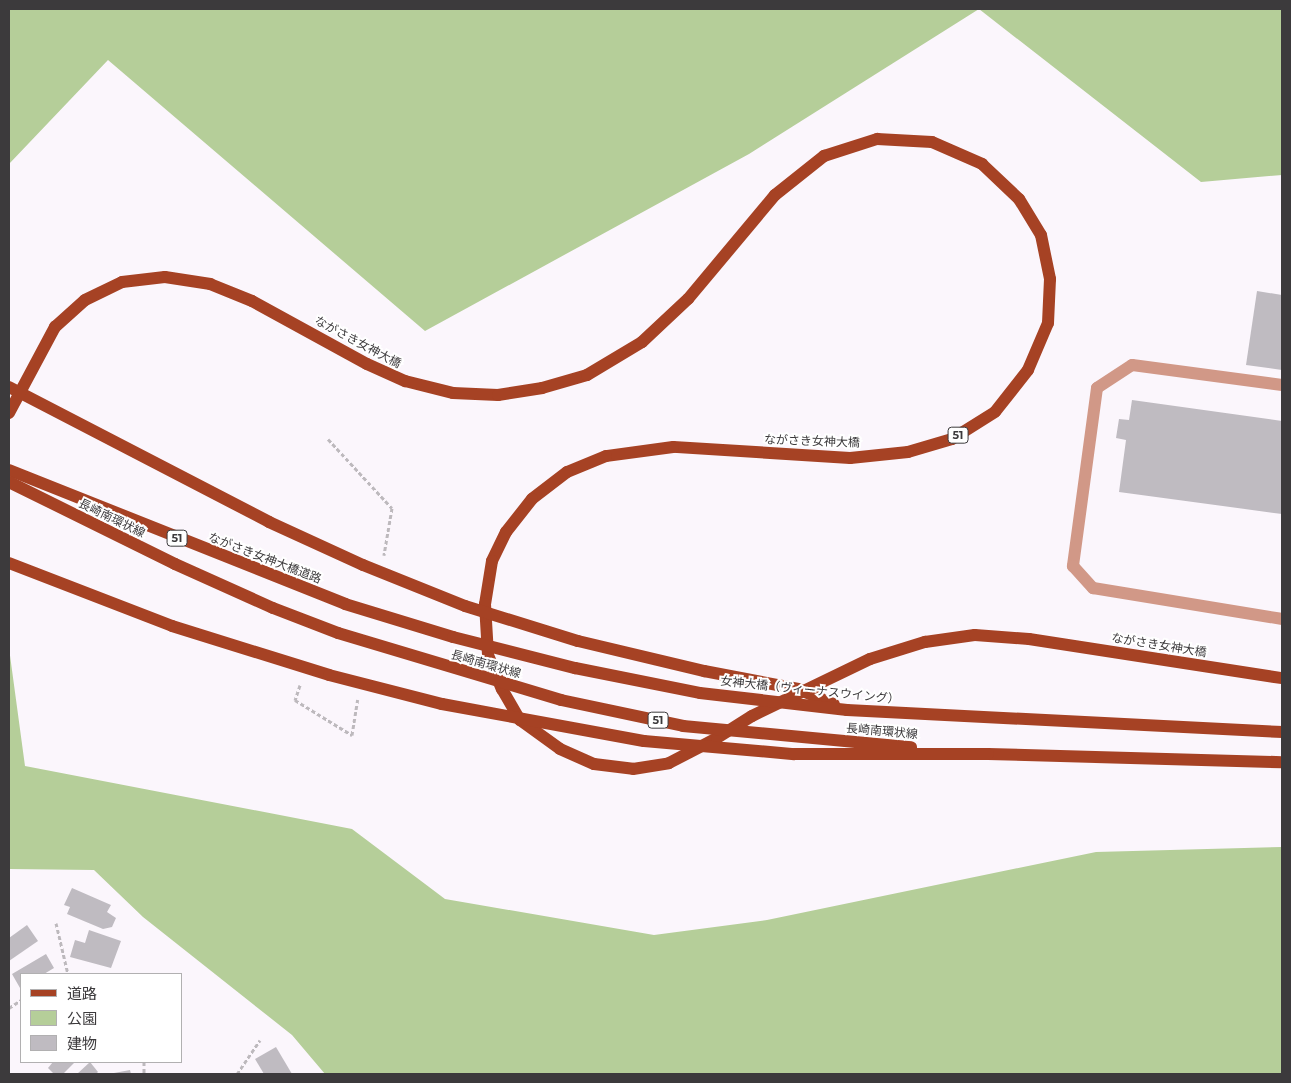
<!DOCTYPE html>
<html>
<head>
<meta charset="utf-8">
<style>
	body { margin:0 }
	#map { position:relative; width:1291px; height:1083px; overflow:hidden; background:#fbf6fc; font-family:Montserrat,"Noto Sans JP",sans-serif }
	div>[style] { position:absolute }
	.green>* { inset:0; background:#b5ce99 }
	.building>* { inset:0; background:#bfbbc1 }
	.path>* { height:3px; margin-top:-1.5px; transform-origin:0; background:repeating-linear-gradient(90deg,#bdb9bd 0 4px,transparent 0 6.5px) }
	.minor>* { height:12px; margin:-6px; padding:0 6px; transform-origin:6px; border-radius:6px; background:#d19887 }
	.major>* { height:12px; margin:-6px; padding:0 6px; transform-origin:6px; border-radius:6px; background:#a64224 }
	.major-bridge>* { height:12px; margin:-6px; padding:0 6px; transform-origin:6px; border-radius:6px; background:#a64224 }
	span { translate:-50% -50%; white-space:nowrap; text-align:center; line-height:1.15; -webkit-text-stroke:4px #fff; paint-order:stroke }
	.shield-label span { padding:1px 4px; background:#fff; border:1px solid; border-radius:4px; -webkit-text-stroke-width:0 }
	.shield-label { font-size:11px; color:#3c3a3c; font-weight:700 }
	.street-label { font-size:12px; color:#3c3a3c }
	.frame { position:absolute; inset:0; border:10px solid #3c3a3c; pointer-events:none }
	.legend { position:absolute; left:20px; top:973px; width:162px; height:90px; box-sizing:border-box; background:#fff; border:1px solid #b1b0b1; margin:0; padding:6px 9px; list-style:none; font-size:15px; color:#3c3a3c }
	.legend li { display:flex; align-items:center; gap:10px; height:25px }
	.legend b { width:25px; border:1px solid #b1b0b1 }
</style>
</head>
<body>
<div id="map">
	<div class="green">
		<div style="clip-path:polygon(9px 9px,1282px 9px,1282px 175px,1201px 182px,979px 9px,749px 154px,425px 331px,108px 60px,9px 164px)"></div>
		<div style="clip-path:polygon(9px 648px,25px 766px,352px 829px,445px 899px,654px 935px,767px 920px,1096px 852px,1282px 847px,1282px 1074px,325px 1074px,292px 1035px,143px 917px,94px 870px,9px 869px)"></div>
	</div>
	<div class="building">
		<div style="clip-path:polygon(1257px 291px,1282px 295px,1282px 370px,1246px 365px)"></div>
		<div style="clip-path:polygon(1132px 400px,1282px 421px,1282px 514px,1119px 492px,1126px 440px,1116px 438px,1119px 419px,1129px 420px)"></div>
		<div style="clip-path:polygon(72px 888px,111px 905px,107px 912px,116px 918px,112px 927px,103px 929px,67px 914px,70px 907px,64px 905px)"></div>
		<div style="clip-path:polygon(27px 925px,38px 941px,9px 961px,9px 938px)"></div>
		<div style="clip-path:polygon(89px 930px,121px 941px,111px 968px,70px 957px,75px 940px,85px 943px)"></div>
		<div style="clip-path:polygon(46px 954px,54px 968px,44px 974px,21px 974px,20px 988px,12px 974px)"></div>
		<div style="clip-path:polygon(276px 1047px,292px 1074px,264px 1074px,255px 1059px)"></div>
		<div style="clip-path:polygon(53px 1062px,75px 1062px,63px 1074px,54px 1074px,48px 1068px)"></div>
		<div style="clip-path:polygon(90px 1062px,98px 1072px,96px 1074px,77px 1074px)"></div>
		<div style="clip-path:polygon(130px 1070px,131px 1074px,114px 1074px,114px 1073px)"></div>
	</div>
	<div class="path">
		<div style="left:328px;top:439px;width:94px;rotate:47.2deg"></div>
		<div style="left:392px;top:508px;width:48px;rotate:99.7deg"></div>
		<div style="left:300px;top:685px;width:16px;rotate:108deg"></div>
		<div style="left:295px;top:700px;width:67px;rotate:31.6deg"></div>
		<div style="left:352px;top:735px;width:36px;rotate:-81deg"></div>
		<div style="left:56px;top:923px;width:52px;rotate:76.8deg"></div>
		<div style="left:9px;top:1008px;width:14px;rotate:-34deg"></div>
		<div style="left:144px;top:1062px;width:12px;rotate:90deg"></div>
		<div style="left:237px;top:1074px;width:41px;rotate:-55.9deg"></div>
	</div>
	<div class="minor">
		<div style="left:1282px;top:385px;width:151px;rotate:-172.4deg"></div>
		<div style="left:1132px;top:365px;width:42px;rotate:146.7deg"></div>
		<div style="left:1097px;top:388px;width:180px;rotate:97.7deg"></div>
		<div style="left:1073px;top:566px;width:30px;rotate:48deg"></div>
		<div style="left:1093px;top:588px;width:192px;rotate:9.3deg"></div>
	</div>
	<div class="major">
		<div style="left:9px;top:387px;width:293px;rotate:27.4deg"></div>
		<div style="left:269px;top:522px;width:103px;rotate:24.6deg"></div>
		<div style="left:9px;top:413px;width:98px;rotate:-61.9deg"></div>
		<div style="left:55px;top:327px;width:40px;rotate:-42deg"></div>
		<div style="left:85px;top:300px;width:41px;rotate:-25.9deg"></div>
		<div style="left:122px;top:282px;width:43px;rotate:-6.6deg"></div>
		<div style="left:165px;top:277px;width:46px;rotate:8.8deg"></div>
		<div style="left:210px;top:284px;width:45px;rotate:22deg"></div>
		<div style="left:252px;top:301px;width:131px;rotate:28.7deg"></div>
		<div style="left:367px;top:364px;width:42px;rotate:24.1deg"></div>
		<div style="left:405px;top:381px;width:49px;rotate:14deg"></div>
		<div style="left:453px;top:393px;width:45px;rotate:2.5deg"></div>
		<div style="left:498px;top:395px;width:45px;rotate:-9deg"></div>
		<div style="left:542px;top:388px;width:47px;rotate:-16.1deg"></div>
		<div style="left:587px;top:375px;width:64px;rotate:-31deg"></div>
		<div style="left:642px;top:342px;width:63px;rotate:-43.1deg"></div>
		<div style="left:688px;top:299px;width:136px;rotate:-50.1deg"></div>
		<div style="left:775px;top:195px;width:63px;rotate:-38.5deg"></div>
		<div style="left:824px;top:156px;width:56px;rotate:-17.8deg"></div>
		<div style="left:877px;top:139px;width:55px;rotate:3.1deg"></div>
		<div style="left:932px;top:142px;width:55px;rotate:23.7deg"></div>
		<div style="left:982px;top:164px;width:51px;rotate:43.4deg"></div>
		<div style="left:1019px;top:199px;width:42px;rotate:58.6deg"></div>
		<div style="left:1041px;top:235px;width:45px;rotate:78.4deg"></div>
		<div style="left:1050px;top:279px;width:44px;rotate:92.6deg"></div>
		<div style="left:1048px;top:323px;width:51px;rotate:113.1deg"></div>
		<div style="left:1028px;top:370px;width:53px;rotate:128.2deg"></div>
		<div style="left:995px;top:412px;width:51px;rotate:147.9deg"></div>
		<div style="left:952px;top:439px;width:46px;rotate:163.5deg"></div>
		<div style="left:908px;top:452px;width:58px;rotate:174.1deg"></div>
		<div style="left:850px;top:458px;width:177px;rotate:-176.4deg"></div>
		<div style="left:673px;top:447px;width:68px;rotate:172.3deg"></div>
		<div style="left:606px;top:456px;width:42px;rotate:157.7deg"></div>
		<div style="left:567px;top:472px;width:44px;rotate:142.4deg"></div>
		<div style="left:532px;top:499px;width:42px;rotate:128.2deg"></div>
		<div style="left:506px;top:532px;width:32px;rotate:116deg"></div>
		<div style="left:492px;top:561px;width:44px;rotate:99.2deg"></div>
		<div style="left:485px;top:604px;width:51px;rotate:86.6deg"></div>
		<div style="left:488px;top:655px;width:37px;rotate:68deg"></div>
		<div style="left:502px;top:689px;width:36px;rotate:60deg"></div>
		<div style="left:520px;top:720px;width:49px;rotate:35.9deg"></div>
		<div style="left:560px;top:749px;width:37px;rotate:24deg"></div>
		<div style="left:594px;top:764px;width:39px;rotate:7deg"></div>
		<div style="left:633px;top:769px;width:36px;rotate:-9deg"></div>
		<div style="left:669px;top:763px;width:54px;rotate:-27.5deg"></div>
		<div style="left:717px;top:738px;width:41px;rotate:-32.2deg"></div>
		<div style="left:752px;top:716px;width:131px;rotate:-25.8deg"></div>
		<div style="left:870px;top:659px;width:58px;rotate:-17.2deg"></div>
		<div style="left:925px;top:642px;width:50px;rotate:-8deg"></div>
		<div style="left:975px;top:635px;width:54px;rotate:4.2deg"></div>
		<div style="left:1029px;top:639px;width:256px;rotate:8.8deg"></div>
		<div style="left:9px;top:470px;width:362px;rotate:21.7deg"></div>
		<div style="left:9px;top:482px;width:185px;rotate:26.3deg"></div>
		<div style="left:175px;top:564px;width:107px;rotate:24.2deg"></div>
		<div style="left:273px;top:608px;width:70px;rotate:21deg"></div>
		<div style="left:9px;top:563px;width:175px;rotate:21.1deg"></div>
		<div style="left:172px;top:626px;width:164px;rotate:17.3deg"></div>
		<div style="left:847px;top:710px;width:436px;rotate:2.9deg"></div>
		<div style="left:988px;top:754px;width:294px;rotate:1.6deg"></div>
	</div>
	<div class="major-bridge">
		<div style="left:363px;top:565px;width:110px;rotate:21.9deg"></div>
		<div style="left:465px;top:606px;width:118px;rotate:17.2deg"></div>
		<div style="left:578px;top:641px;width:130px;rotate:13.4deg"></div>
		<div style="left:704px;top:671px;width:96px;rotate:10.8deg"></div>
		<div style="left:798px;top:689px;width:39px;rotate:23deg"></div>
		<div style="left:345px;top:604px;width:113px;rotate:17deg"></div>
		<div style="left:453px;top:637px;width:126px;rotate:14.3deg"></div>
		<div style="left:575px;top:668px;width:127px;rotate:11.3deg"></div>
		<div style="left:700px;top:693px;width:148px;rotate:6.6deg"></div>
		<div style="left:338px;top:633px;width:233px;rotate:16.7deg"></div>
		<div style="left:561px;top:700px;width:125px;rotate:12deg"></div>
		<div style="left:683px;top:726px;width:229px;rotate:5.3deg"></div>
		<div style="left:329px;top:675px;width:117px;rotate:14.4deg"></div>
		<div style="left:442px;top:704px;width:205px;rotate:10.4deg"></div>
		<div style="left:644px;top:741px;width:151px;rotate:5deg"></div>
		<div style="left:794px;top:754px;width:194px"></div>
	</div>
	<div class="shield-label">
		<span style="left:958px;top:435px">51</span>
		<span style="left:177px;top:538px">51</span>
		<span style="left:658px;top:720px">51</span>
	</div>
	<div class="street-label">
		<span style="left:358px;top:342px;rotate:28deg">ながさき女神大橋</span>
		<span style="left:812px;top:441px;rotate:2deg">ながさき女神大橋</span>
		<span style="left:112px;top:518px;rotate:26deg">長崎南環状線</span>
		<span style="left:265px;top:558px;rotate:21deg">ながさき女神大橋道路</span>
		<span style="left:1159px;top:645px;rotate:9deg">ながさき女神大橋</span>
		<span style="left:486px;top:664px;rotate:16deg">長崎南環状線</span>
		<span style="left:810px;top:690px;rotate:6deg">女神大橋（ヴィーナスウイング）</span>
		<span style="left:882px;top:731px;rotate:5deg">長崎南環状線</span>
	</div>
	<div class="frame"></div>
	<ul class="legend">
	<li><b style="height:6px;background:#a64224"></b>道路</li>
	<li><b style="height:14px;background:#b5ce99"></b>公園</li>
	<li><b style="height:14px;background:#bfbbc1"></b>建物</li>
	</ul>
</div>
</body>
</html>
